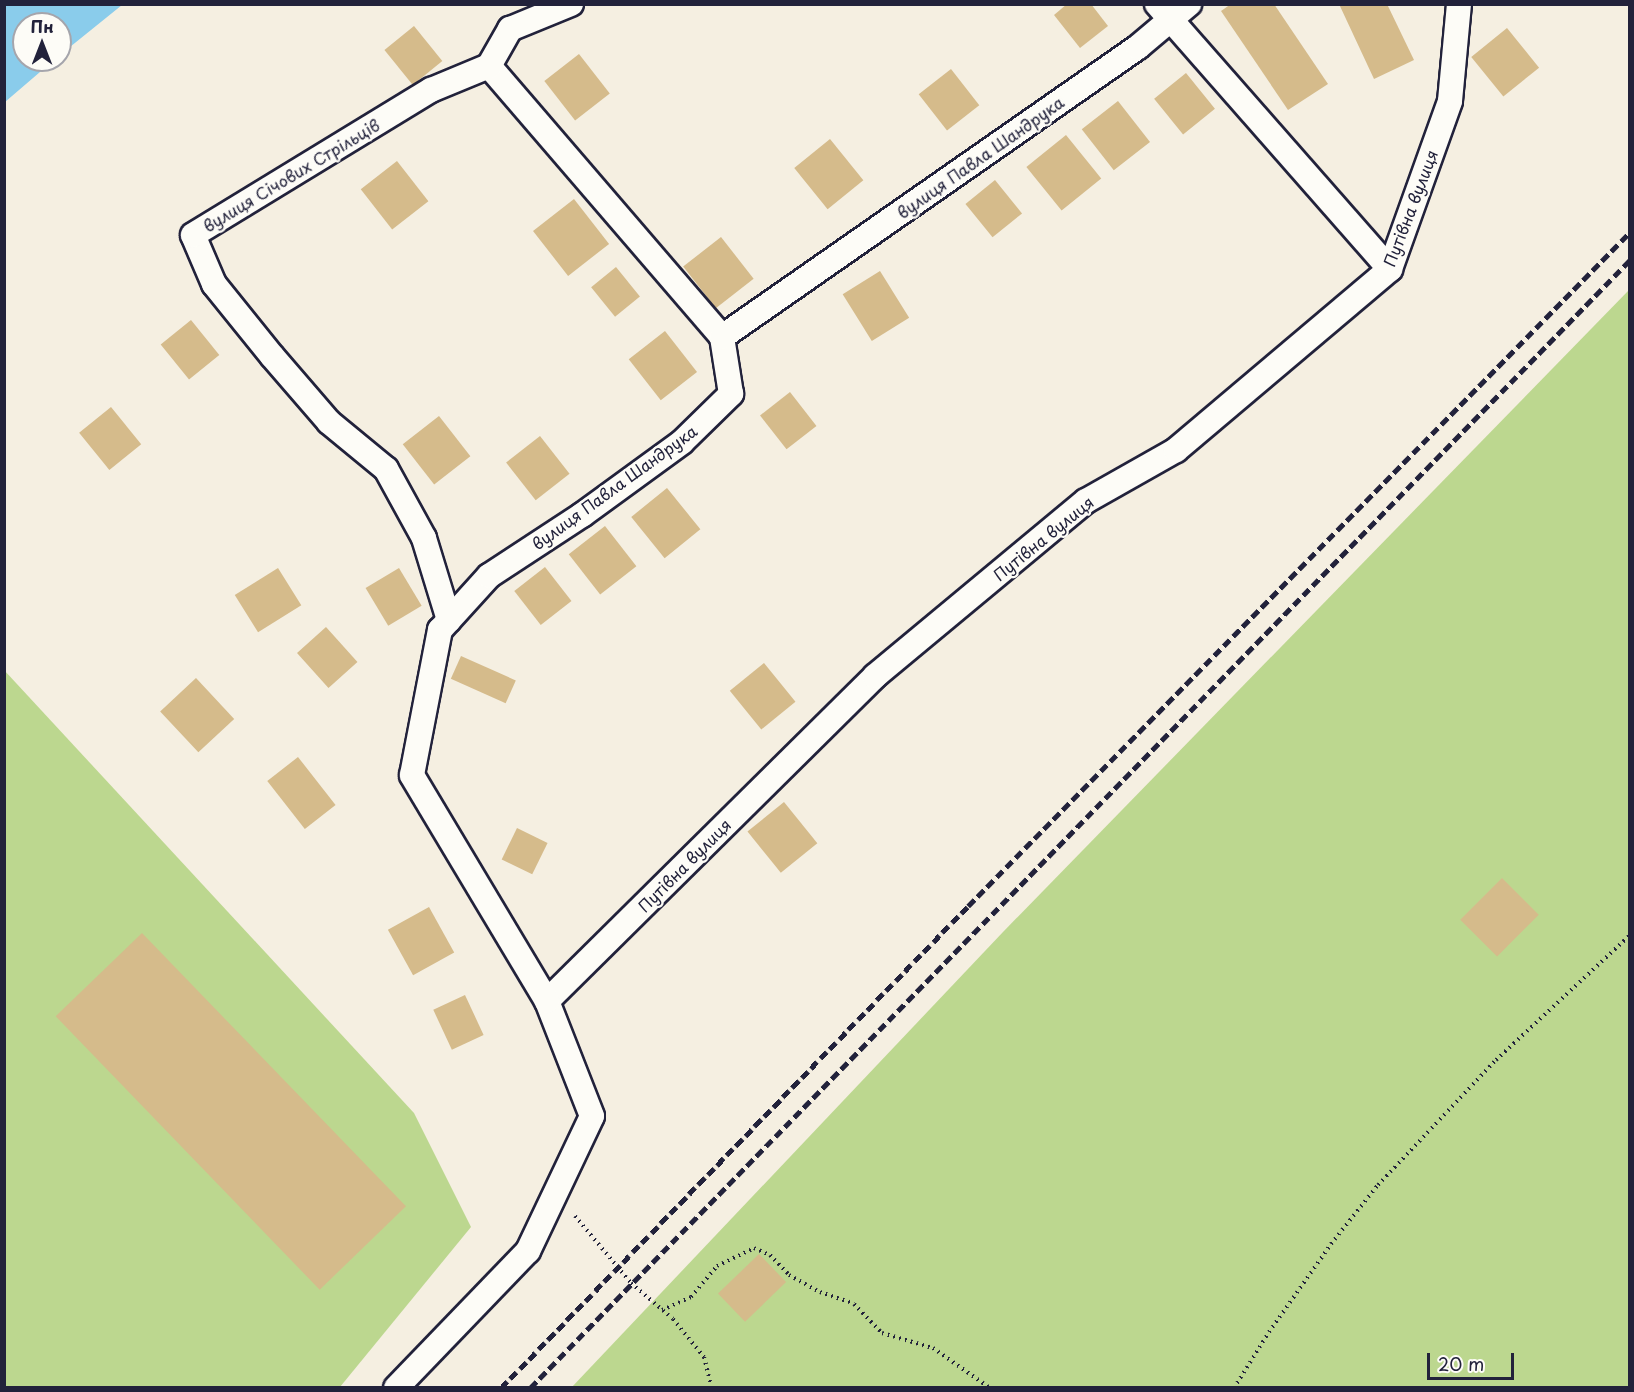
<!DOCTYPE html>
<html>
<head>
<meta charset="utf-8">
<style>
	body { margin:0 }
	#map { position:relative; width:1634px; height:1392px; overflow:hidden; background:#f5efe1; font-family:"Playpen Sans",sans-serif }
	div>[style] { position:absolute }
	.green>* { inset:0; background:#bcd78f }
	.water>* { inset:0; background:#8acceb }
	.building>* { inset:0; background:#d5bb8b; transform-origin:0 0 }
	.path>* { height:4px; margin-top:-2px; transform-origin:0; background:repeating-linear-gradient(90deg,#22223b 0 1.5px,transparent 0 6px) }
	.roads { filter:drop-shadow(2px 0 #22223b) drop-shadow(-2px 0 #22223b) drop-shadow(0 2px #22223b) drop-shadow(0 -2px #22223b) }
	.street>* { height:24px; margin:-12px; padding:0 12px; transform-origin:12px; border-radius:12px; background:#fdfcf7 }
	.rail>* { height:4.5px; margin-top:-2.25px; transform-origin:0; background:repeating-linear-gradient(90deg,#22223b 0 9px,transparent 0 13.5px) }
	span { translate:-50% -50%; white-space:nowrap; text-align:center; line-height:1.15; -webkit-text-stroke:4.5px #fdfcf7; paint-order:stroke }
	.street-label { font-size:16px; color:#22223b }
	.frame { position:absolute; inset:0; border:6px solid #22223b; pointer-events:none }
	.north { position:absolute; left:12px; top:12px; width:60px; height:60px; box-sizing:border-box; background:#fdfcf7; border:2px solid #a5a5ac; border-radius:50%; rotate:0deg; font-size:16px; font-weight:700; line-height:24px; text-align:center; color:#22223b }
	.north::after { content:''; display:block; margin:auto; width:21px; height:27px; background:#22223b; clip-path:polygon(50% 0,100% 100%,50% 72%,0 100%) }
	.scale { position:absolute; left:1427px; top:1353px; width:87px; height:27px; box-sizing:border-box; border:3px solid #22223b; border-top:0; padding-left:8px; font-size:18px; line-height:21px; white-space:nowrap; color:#22223b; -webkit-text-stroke:4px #fdfcf7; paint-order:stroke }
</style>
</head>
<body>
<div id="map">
	<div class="green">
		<div style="clip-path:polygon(1629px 290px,1629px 1387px,571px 1388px,1003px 932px)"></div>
		<div style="clip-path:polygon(4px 670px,414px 1113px,471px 1227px,340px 1387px,5px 1387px)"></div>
	</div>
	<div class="water">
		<div style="clip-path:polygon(5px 4px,122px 4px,122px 5px,60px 55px,60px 24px,24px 24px,24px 60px,54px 60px,5px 102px)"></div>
	</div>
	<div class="building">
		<div style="clip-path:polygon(1067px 4px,1091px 4px,1108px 26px,1080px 48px,1054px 15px)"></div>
		<div style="clip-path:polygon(1231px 4px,1274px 4px,1328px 84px,1288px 110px,1221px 11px)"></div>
		<div style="clip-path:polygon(1339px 4px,1387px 4px,1414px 60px,1374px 79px)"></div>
		<div style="left:414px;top:26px;width:45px;height:38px;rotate:51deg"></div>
		<div style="left:1507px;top:28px;width:51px;height:46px;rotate:51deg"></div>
		<div style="left:579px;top:54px;width:50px;height:44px;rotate:52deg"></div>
		<div style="left:951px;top:69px;width:46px;height:41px;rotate:52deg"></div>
		<div style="left:1186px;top:73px;width:46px;height:41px;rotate:51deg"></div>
		<div style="left:1118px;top:101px;width:52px;height:46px;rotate:52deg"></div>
		<div style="left:1066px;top:135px;width:56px;height:51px;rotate:51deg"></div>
		<div style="left:830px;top:139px;width:53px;height:46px;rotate:51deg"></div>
		<div style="left:397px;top:161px;width:51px;height:46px;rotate:52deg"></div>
		<div style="left:995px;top:180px;width:43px;height:38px;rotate:51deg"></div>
		<div style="left:574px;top:199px;width:57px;height:52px;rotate:52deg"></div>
		<div style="left:721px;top:237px;width:53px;height:48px;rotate:52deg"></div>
		<div style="left:616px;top:267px;width:38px;height:32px;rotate:51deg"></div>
		<div style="left:880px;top:271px;width:55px;height:44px;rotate:58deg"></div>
		<div style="left:191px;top:320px;width:45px;height:39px;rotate:51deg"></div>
		<div style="left:665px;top:331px;width:52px;height:46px;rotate:52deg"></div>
		<div style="left:790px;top:392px;width:43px;height:38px;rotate:52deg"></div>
		<div style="left:111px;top:407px;width:48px;height:41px;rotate:51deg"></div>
		<div style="left:439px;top:416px;width:51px;height:46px;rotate:52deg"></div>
		<div style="left:540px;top:436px;width:48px;height:43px;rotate:52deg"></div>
		<div style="left:667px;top:488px;width:53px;height:46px;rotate:51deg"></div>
		<div style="left:605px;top:526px;width:51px;height:46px;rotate:52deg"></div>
		<div style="left:545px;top:567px;width:43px;height:39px;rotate:52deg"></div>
		<div style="left:278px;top:568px;width:44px;height:51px;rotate:58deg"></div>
		<div style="left:399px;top:568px;width:44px;height:39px;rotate:59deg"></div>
		<div style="left:326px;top:627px;width:47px;height:39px;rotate:48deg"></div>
		<div style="left:461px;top:656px;width:60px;height:25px;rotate:24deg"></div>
		<div style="left:764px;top:663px;width:50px;height:44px;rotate:51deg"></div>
		<div style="left:196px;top:678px;width:56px;height:49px;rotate:47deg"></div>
		<div style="left:298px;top:757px;width:61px;height:39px;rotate:52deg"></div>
		<div style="left:784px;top:802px;width:53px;height:47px;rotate:51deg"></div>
		<div style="left:517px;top:828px;width:34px;height:35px;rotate:26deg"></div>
		<div style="left:1502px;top:878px;width:52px;height:59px;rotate:45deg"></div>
		<div style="left:429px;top:907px;width:52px;height:47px;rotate:61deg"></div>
		<div style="left:142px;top:933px;width:380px;height:120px;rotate:46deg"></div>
		<div style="left:465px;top:995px;width:44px;height:35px;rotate:65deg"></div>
		<div style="left:759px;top:1254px;width:39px;height:57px;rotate:46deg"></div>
	</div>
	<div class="path">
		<div style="left:575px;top:1216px;width:87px;rotate:50.1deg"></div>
		<div style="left:631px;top:1283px;width:55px;rotate:40.6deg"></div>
		<div style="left:673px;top:1319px;width:49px;rotate:50.8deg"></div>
		<div style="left:704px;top:1357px;width:32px;rotate:76deg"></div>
		<div style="left:662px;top:1310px;width:32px;rotate:-24deg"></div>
		<div style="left:691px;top:1297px;width:40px;rotate:-50deg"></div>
		<div style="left:717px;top:1266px;width:41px;rotate:-25.9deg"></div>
		<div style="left:754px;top:1248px;width:17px;rotate:24deg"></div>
		<div style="left:770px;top:1255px;width:28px;rotate:46deg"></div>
		<div style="left:789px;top:1275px;width:35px;rotate:29deg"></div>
		<div style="left:820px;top:1292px;width:36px;rotate:19deg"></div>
		<div style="left:854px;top:1304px;width:40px;rotate:46deg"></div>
		<div style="left:882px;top:1333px;width:53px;rotate:16.4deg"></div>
		<div style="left:933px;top:1348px;width:70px;rotate:35.1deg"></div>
		<div style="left:1234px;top:1388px;width:66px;rotate:-58deg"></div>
		<div style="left:1269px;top:1332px;width:108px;rotate:-54.8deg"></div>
		<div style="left:1331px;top:1244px;width:75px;rotate:-51.5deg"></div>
		<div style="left:1378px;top:1185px;width:172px;rotate:-46.7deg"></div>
		<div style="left:1496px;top:1060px;width:183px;rotate:-43deg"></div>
	</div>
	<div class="roads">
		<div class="street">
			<div style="left:1157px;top:4px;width:353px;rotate:48.7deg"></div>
			<div style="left:489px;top:66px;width:357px;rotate:49.3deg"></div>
			<div style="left:449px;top:620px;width:86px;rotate:-107deg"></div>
			<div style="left:424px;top:538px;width:79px;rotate:-118.8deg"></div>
			<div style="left:386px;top:469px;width:74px;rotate:-140.5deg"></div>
			<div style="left:329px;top:422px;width:87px;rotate:-130.8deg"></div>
			<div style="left:272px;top:356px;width:92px;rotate:-128.9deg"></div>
			<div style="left:214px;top:284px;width:53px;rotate:-113.2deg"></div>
			<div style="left:193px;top:235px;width:279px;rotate:-31.4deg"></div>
			<div style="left:431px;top:90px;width:63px;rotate:-22.5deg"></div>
			<div style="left:489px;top:66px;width:43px;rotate:-60.4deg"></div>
			<div style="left:510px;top:29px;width:66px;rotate:-22.3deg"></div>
			<div style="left:547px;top:1001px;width:462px;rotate:-44.7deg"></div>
			<div style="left:875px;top:676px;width:274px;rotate:-39.7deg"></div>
			<div style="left:1086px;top:501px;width:103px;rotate:-29.5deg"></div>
			<div style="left:1176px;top:450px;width:280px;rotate:-40.2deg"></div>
			<div style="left:1390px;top:269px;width:178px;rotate:-70.3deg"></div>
			<div style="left:1450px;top:101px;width:97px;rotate:-84.7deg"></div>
			<div style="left:396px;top:1388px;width:190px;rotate:-46.1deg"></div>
			<div style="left:528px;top:1251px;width:149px;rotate:-64.6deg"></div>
			<div style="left:592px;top:1116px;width:123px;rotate:-111.4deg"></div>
			<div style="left:547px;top:1001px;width:263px;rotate:-120.9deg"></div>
			<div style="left:412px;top:775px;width:148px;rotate:-79.1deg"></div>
			<div style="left:440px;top:630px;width:73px;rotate:-47.8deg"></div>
			<div style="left:489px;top:576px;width:111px;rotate:-33.3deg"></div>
			<div style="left:582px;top:515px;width:124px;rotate:-36.1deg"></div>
			<div style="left:682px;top:442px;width:69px;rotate:-44.4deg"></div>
			<div style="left:731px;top:394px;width:58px;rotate:-99deg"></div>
			<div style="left:722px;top:337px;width:507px;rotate:-34.88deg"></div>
			<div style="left:1138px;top:47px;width:67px;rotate:-40.1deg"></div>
		</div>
	</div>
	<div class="rail">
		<div style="left:501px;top:1388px;width:671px;rotate:-45.91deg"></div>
		<div style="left:968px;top:906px;width:945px;rotate:-45.51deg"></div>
		<div style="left:530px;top:1388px;width:1576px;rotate:-45.72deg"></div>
	</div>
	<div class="street-label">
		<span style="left:980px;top:157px;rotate:-35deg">вулиця Павла Шандрука</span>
		<span style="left:291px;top:175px;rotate:-31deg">вулиця Січових Стрільців</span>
		<span style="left:1410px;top:208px;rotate:-69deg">Путівна вулиця</span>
		<span style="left:614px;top:487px;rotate:-36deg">вулиця Павла Шандрука</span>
		<span style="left:1043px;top:538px;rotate:-39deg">Путівна вулиця</span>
		<span style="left:684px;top:865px;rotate:-45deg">Путівна вулиця</span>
	</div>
	<div class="frame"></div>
	<div class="north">Пн</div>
	<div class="scale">20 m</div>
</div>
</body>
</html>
